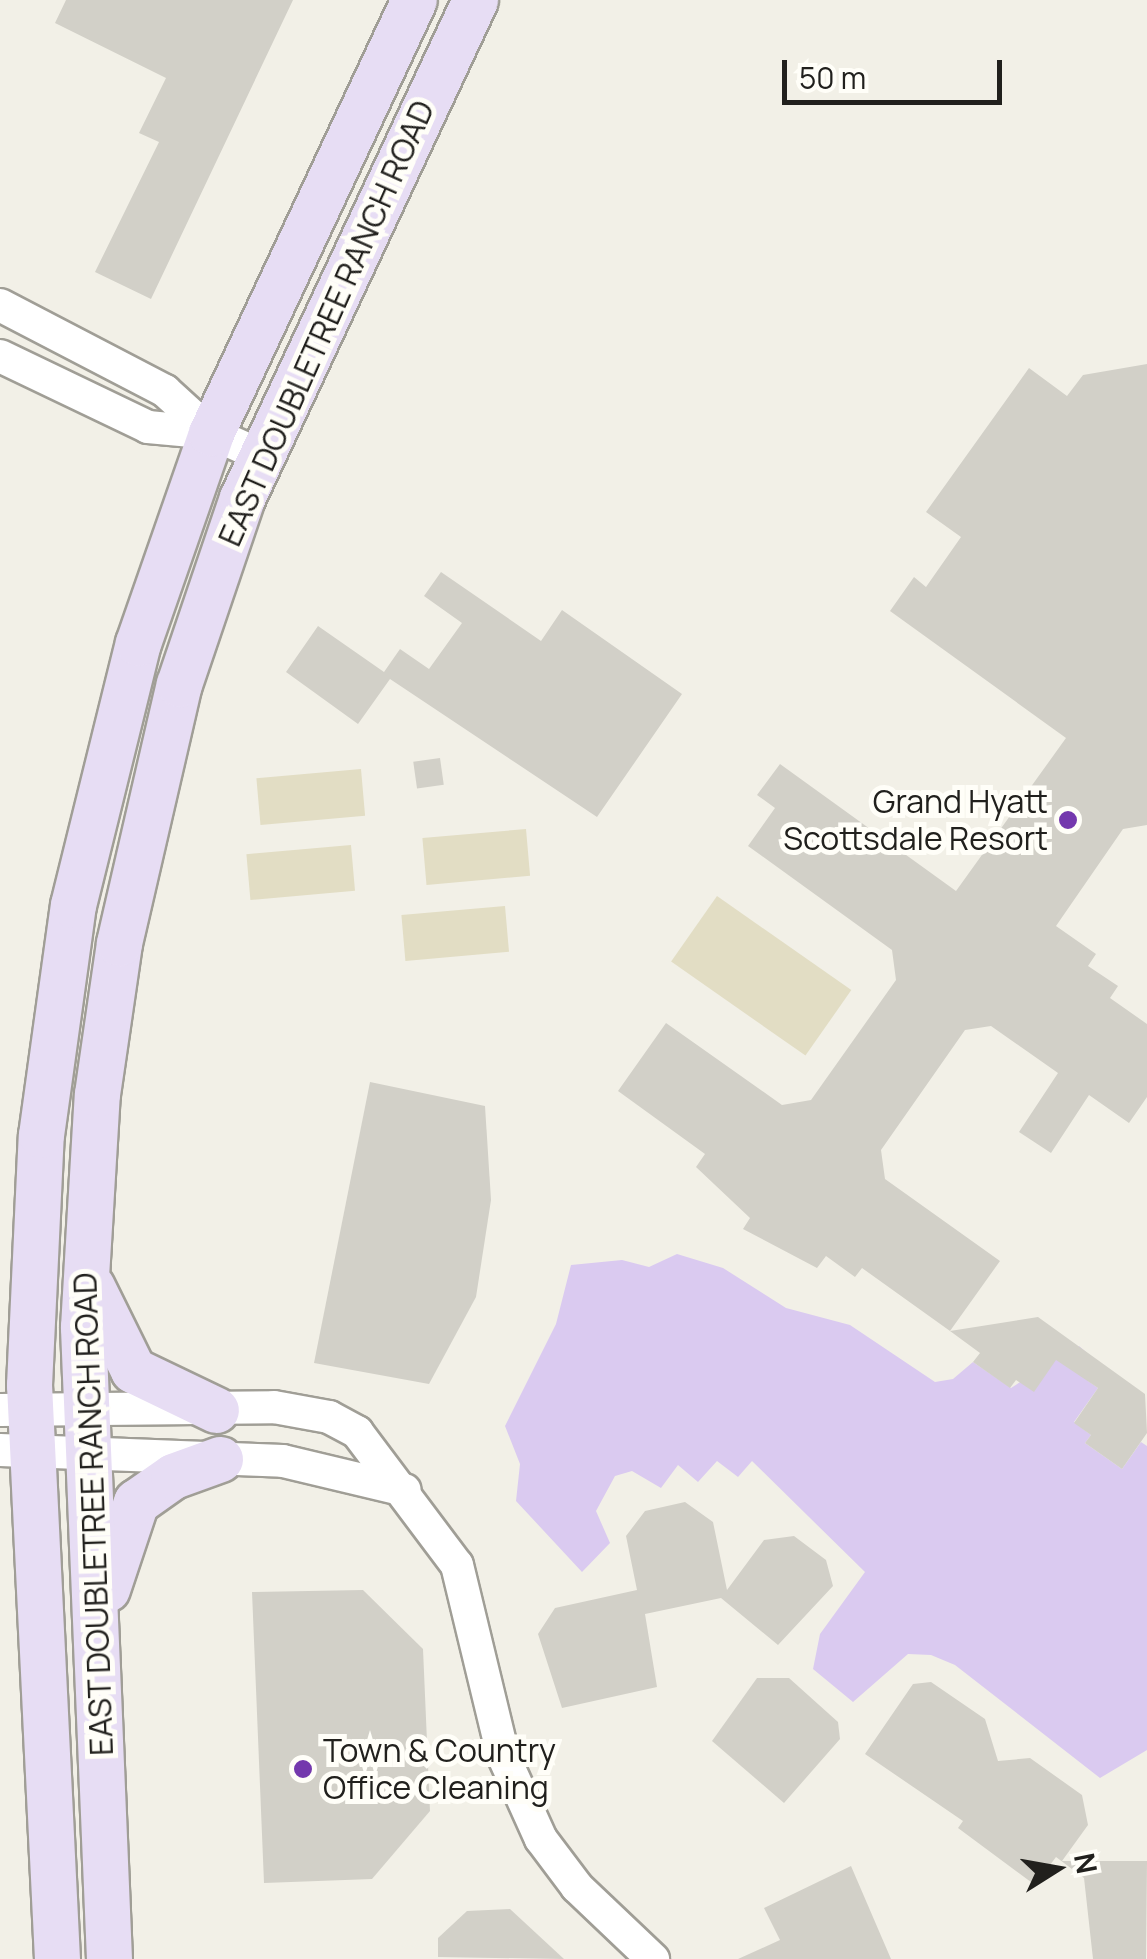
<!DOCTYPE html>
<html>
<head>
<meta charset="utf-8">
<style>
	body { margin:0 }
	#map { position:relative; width:1147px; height:1959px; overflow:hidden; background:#f2f0e7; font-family:Manrope,sans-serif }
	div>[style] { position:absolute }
	.green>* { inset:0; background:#e2ddc4; transform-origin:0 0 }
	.water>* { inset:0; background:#dacaf0 }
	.building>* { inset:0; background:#d2d0c8; transform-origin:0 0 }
	.roads { filter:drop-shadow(2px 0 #a09e96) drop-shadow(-2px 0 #a09e96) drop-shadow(0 2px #a09e96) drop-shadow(0 -2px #a09e96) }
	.minor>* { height:32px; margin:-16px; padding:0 16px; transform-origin:16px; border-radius:16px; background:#fff }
	.secondary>* { height:45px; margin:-22.5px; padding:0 22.5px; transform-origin:22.5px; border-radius:22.5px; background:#e7ddf4 }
	.dots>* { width:28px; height:28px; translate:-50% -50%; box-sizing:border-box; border:5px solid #fffef8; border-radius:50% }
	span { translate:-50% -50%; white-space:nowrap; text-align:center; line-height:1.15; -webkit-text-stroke:10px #fffef8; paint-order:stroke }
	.street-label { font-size:32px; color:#21201d }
	.poi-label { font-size:32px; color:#21201d }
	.right { translate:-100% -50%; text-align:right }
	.left { translate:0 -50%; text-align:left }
	.north { position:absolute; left:1007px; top:1819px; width:100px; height:100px; -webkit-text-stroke:8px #fffef8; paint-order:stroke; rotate:79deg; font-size:28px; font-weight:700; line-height:40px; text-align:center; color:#21201d }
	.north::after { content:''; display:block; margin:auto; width:35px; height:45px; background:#21201d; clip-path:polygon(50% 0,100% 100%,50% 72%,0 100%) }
	.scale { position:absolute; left:782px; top:60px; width:220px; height:45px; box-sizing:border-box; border:5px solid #21201d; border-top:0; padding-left:12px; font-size:30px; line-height:35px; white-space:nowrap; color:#21201d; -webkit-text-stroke:8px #fffef8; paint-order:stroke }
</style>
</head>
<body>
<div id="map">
	<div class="green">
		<div style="left:361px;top:769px;width:47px;height:105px;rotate:85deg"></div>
		<div style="left:526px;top:829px;width:47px;height:104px;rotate:85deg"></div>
		<div style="left:351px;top:845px;width:46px;height:105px;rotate:85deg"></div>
		<div style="left:717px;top:896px;width:164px;height:80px;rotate:35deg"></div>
		<div style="left:505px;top:906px;width:46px;height:104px;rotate:85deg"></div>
	</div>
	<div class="water">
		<div style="clip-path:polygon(677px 1254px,723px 1268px,786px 1308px,850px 1325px,935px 1382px,953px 1379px,973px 1362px,1011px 1388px,1058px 1357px,1067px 1363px,1079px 1346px,1100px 1364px,1088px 1381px,1098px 1388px,1074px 1422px,1091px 1435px,1085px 1443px,1122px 1469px,1141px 1442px,1147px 1446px,1147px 1750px,1100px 1778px,955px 1665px,931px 1655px,908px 1654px,853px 1702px,813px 1669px,820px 1634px,865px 1572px,752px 1461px,738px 1477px,717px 1461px,698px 1482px,678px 1465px,661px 1488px,632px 1471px,615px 1476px,596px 1511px,610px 1543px,582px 1572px,516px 1501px,520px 1464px,505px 1426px,556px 1324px,571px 1265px,622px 1260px,649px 1267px)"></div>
	</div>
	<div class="building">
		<div style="clip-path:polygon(66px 0,293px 0,151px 299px,95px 272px,159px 142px,139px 133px,166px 78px,55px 23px)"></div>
		<div style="clip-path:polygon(1147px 364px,1147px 825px,1123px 829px,1056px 926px,1096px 954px,1088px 966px,1118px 986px,1110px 998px,1147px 1024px,1147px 1097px,1129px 1123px,1089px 1095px,1051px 1153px,1019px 1132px,1058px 1073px,991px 1026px,965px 1030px,881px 1150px,885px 1179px,1000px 1261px,950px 1331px,862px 1268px,855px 1277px,826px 1256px,817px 1268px,743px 1229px,750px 1218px,696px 1167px,705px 1154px,618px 1091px,666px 1023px,782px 1105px,811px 1100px,896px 980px,892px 950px,748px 846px,775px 808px,757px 795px,780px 764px,956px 891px,1066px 738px,890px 611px,914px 577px,926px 587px,961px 537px,926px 512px,1029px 368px,1067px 396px,1083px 375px)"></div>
		<div style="clip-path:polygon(441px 572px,541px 641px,562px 610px,682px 694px,597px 817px,390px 679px,358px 724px,286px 672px,318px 626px,384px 672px,400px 649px,429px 669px,462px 623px,424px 596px)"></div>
		<div style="left:440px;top:758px;width:27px;height:27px;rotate:82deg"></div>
		<div style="clip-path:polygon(370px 1082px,485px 1106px,491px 1200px,476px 1297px,429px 1384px,314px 1363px)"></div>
		<div style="clip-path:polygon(1038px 1317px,1145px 1394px,1147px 1433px,1122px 1469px,1085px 1443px,1091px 1435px,1074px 1423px,1098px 1388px,1056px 1360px,1034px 1392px,1016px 1380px,1010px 1388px,973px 1362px,980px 1353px,950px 1331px)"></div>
		<div style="clip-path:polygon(685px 1502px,713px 1522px,727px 1590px,764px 1540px,794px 1536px,826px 1560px,833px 1586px,778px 1645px,721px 1598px,645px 1614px,657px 1687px,562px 1708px,538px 1634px,555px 1608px,637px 1590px,626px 1536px,645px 1511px)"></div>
		<div style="clip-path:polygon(363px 1590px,423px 1649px,430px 1811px,372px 1879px,264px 1883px,252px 1592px)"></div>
		<div style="clip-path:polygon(757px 1678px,789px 1678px,838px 1722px,840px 1739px,784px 1803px,712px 1741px)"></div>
		<div style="clip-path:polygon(931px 1682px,985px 1719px,998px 1761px,1030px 1758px,1082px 1795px,1088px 1825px,1062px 1861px,1147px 1861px,1146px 1959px,1093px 1959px,1084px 1878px,1056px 1857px,1035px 1885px,958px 1828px,963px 1821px,865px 1754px,913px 1684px)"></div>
		<div style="clip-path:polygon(851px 1866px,891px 1959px,738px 1959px,780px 1940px,764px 1908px)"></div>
		<div style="clip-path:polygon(510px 1909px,564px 1959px,438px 1957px,438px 1938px,467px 1911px)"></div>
	</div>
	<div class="roads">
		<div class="minor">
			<div style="left:0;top:305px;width:186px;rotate:27.5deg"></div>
			<div style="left:165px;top:391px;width:62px;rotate:42.4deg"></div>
			<div style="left:211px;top:433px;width:54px;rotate:24.2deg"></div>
			<div style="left:0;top:356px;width:164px;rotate:25.6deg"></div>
			<div style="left:148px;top:427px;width:63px;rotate:5.4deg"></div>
			<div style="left:0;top:1410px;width:274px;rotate:-0.6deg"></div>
			<div style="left:274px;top:1407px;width:56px;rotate:10.3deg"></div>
			<div style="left:329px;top:1417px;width:32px;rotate:28deg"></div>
			<div style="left:357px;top:1432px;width:166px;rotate:53.1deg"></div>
			<div style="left:457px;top:1565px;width:195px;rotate:76.4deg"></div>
			<div style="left:503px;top:1755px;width:92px;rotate:65.7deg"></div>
			<div style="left:541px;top:1839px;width:60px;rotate:53.1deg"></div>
			<div style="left:577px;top:1887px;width:105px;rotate:43.5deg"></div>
			<div style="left:0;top:1450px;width:283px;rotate:2.2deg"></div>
			<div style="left:283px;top:1461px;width:125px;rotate:13.4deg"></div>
		</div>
		<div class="secondary">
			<div style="left:92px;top:1287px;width:93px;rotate:63.7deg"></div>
			<div style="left:133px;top:1370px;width:92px;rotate:25.7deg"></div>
			<div style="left:107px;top:1589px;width:92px;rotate:-71.6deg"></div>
			<div style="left:136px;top:1502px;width:45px;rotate:-35.1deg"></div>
			<div style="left:173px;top:1476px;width:50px;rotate:-19.9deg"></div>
			<div style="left:57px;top:1959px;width:575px;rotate:-92.79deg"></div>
			<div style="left:29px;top:1385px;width:250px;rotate:-87.3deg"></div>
			<div style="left:41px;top:1135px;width:232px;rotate:-82.1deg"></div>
			<div style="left:73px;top:905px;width:270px;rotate:-76.1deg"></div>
			<div style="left:138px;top:643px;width:222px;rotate:-70.8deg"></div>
			<div style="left:211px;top:433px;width:478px;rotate:-64.9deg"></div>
			<div style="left:109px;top:1959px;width:633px;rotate:-92.36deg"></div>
			<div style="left:83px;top:1327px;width:233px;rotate:-86.6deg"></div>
			<div style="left:97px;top:1094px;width:153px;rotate:-81.7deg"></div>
			<div style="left:119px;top:943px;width:266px;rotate:-77deg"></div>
			<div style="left:179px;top:684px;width:196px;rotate:-71.3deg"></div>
			<div style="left:242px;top:498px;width:550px;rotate:-64.93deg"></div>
		</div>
	</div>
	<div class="dots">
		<div style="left:1068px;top:820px;background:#7438ad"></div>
		<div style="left:303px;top:1769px;background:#7438ad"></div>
	</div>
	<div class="street-label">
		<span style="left:326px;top:323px;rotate:-66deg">EAST DOUBLETREE RANCH ROAD</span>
		<span style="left:93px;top:1514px;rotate:-92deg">EAST DOUBLETREE RANCH ROAD</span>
	</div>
	<div class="poi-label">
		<span class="right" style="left:1048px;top:820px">Grand Hyatt<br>Scottsdale Resort</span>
		<span class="left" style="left:323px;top:1769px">Town &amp; Country<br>Office Cleaning</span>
	</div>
	<div class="north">N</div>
	<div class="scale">50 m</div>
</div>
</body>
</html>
